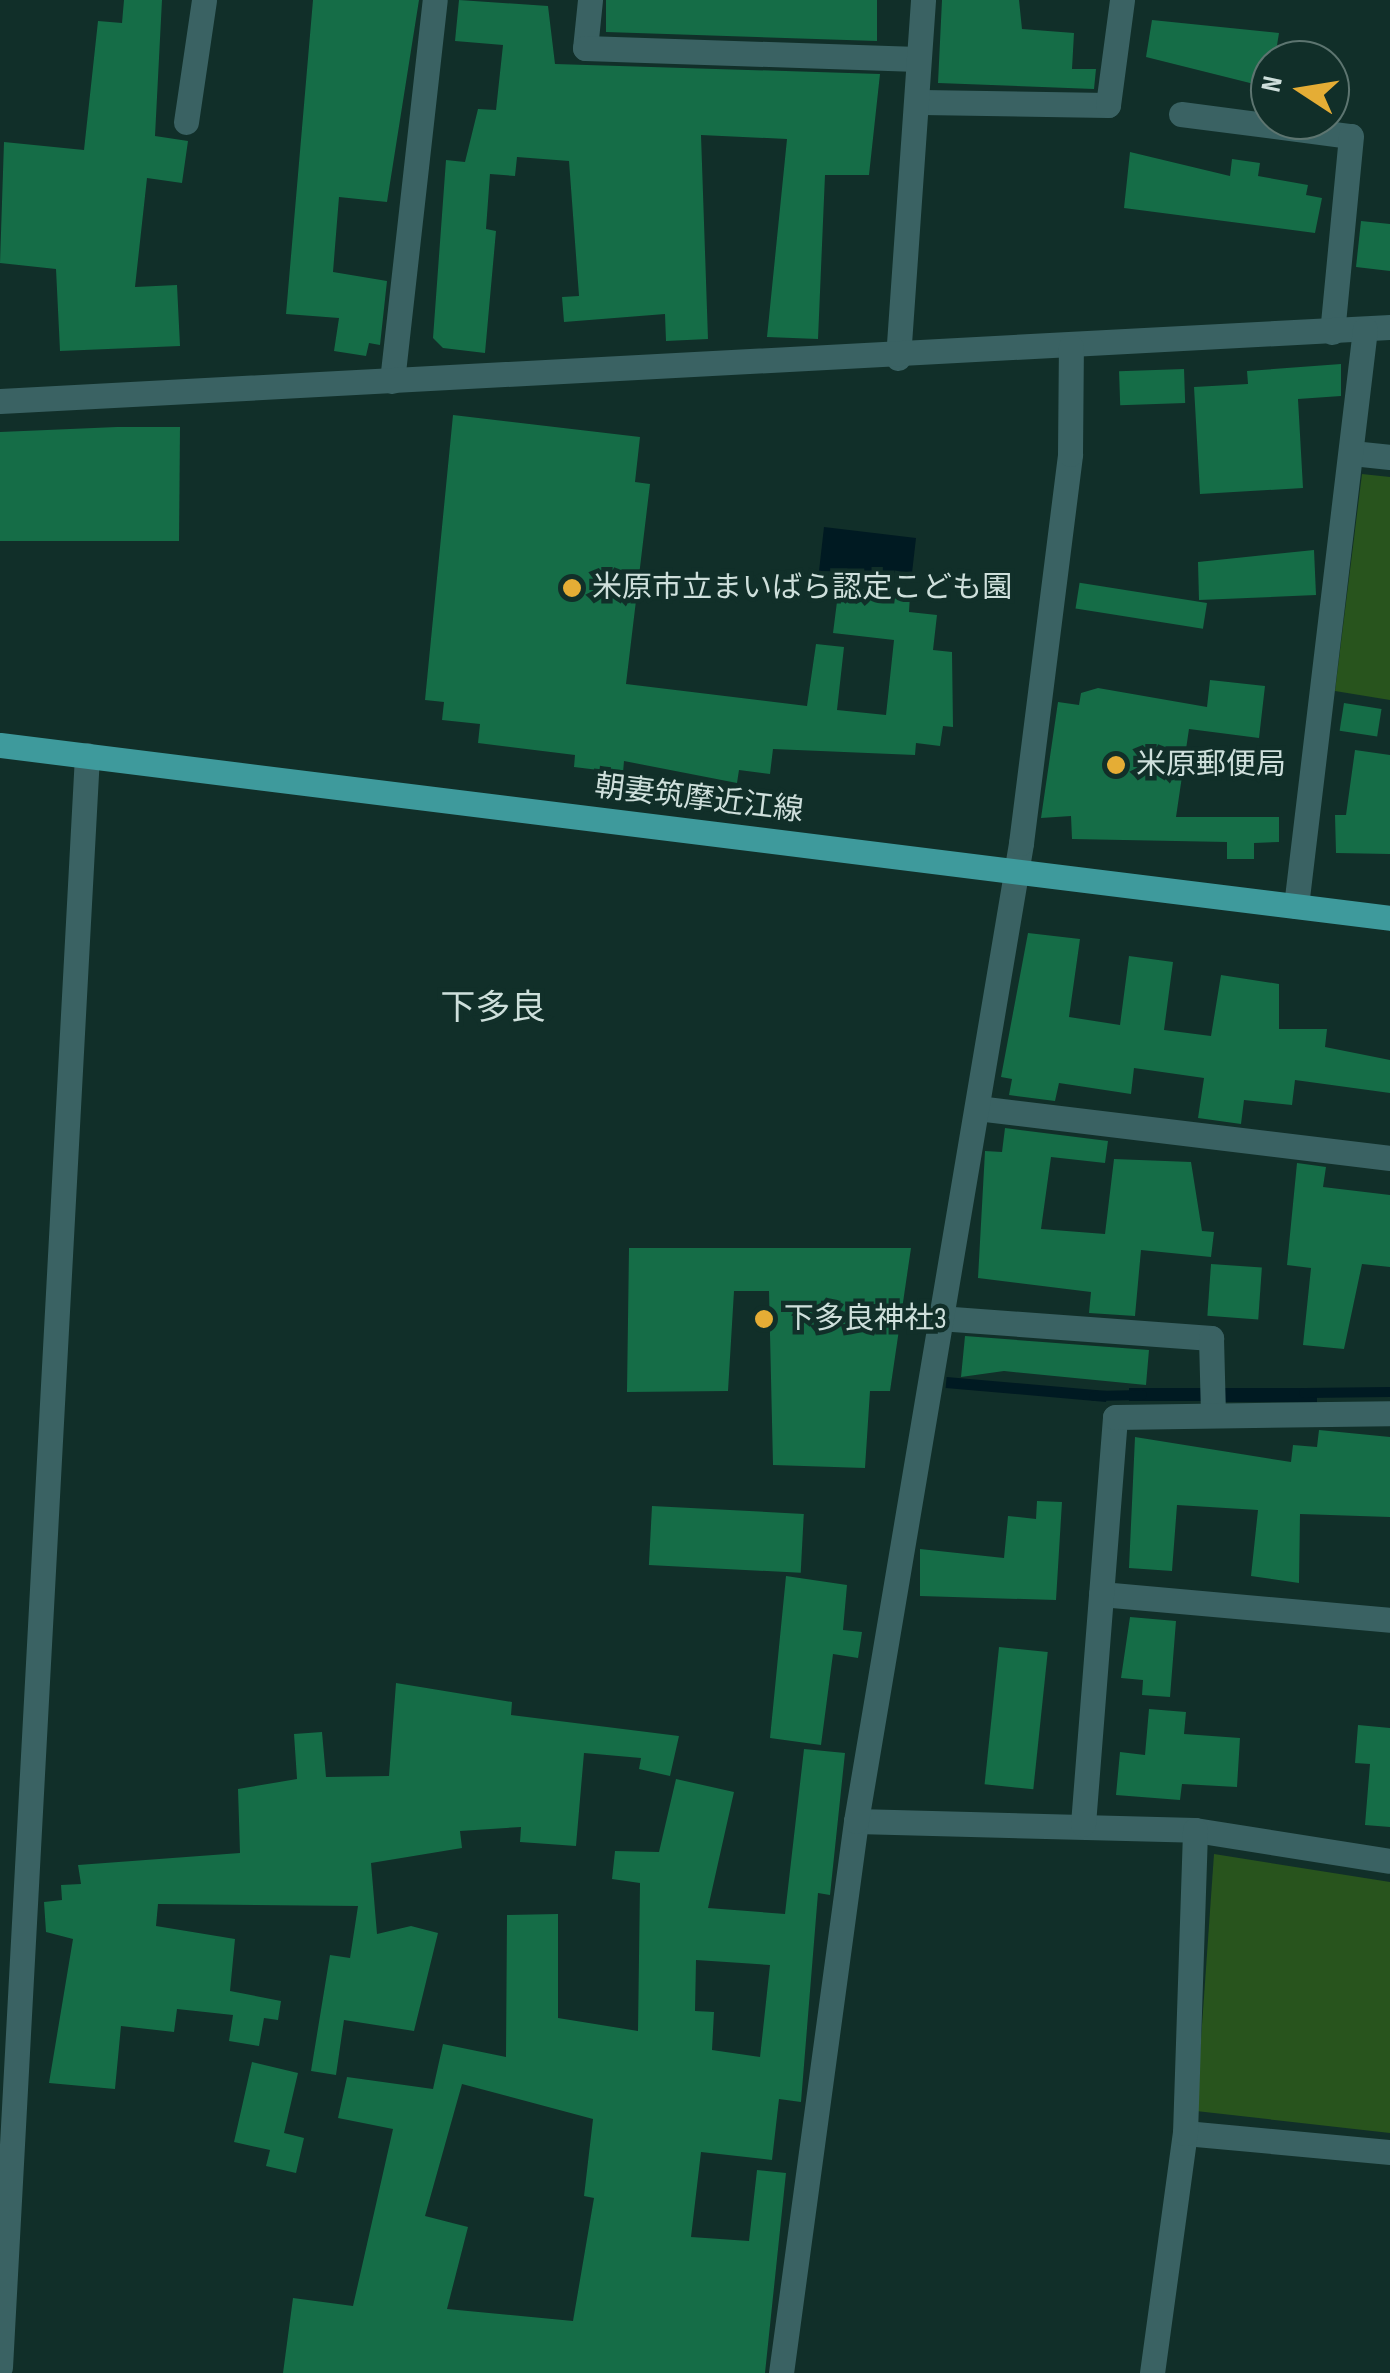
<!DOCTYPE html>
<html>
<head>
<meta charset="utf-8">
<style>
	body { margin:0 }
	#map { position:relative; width:1390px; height:2373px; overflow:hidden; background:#112f29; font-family:"Sofia Sans Condensed","Noto Sans JP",sans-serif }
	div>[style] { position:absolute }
	.green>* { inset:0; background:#28541d }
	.water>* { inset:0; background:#001a22; transform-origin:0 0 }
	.stream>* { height:10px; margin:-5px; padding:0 5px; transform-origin:5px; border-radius:5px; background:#001a22 }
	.building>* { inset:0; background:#156d47; transform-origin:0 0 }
	.minor>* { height:25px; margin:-12.5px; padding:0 12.5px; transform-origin:12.5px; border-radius:12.5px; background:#3a6263 }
	.major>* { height:25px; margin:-12.5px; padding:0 12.5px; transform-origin:12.5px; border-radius:12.5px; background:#3e9a9c }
	.dots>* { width:28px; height:28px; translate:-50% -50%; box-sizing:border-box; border:5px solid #112f29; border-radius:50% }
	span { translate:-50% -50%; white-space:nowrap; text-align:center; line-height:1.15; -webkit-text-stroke:9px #112f29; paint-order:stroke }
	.poi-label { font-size:30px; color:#cedfdb }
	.left { translate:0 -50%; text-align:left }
	.street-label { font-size:30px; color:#cedfdb }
	.quarter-label { font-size:35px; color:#cedfdb }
	.north { position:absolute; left:1250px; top:40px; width:100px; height:100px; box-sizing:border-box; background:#112f29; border:2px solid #5d7570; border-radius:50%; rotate:282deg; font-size:28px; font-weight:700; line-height:40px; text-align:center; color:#cedfdb }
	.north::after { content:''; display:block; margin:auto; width:35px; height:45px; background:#e5ad35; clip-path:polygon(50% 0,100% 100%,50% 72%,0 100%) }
</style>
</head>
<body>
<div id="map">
	<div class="green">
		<div style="clip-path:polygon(1362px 474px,1390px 477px,1390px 700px,1335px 691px)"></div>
		<div style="clip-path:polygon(1214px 1854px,1390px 1882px,1390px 2133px,1196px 2111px)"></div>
	</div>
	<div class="water">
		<div style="clip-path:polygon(824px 527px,916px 538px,912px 573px,819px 571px)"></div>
		<div style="left:1204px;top:1388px;width:13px;height:75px;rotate:90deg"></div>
		<div style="left:1317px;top:1388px;width:14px;height:93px;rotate:90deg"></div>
		<div style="left:1107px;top:1391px;width:11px;height:161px;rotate:95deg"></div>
	</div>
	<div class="stream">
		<div style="left:1304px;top:1393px;width:86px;rotate:-0.7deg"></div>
		<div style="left:1094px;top:1396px;width:48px;rotate:-1.2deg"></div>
	</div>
	<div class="building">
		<div style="clip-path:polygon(124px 0,162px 0,155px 136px,188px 141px,182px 183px,147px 178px,135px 287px,177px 285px,180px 346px,60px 351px,56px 269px,0 263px,4px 142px,84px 150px,98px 21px,122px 23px)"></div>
		<div style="clip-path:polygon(313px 0,419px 0,387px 202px,339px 197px,333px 272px,387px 281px,380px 345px,369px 343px,366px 356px,334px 351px,339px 318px,286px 314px)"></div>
		<div style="clip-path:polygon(459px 0,548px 6px,555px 64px,880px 74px,869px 175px,825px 175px,818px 339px,767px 337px,787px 139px,701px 135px,708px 339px,666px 341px,665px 314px,564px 322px,562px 297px,579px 296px,569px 161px,517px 157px,515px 176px,490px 174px,486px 229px,496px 231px,485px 353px,443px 348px,433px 338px,446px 160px,465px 162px,478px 109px,496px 110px,503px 45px,455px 41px)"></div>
		<div style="clip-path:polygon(606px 0,877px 0,877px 41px,606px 32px)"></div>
		<div style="clip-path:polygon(942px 0,1019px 0,1022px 29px,1074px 33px,1072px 69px,1096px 69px,1094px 89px,938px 83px)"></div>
		<div style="clip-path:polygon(1152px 20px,1279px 33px,1270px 88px,1146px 57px)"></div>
		<div style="clip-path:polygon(1130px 152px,1230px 176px,1232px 159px,1260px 163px,1258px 176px,1308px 185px,1306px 195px,1322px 198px,1315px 233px,1124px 208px)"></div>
		<div style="clip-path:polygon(1361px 221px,1390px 224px,1390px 271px,1356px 267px)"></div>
		<div style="clip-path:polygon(1341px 364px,1341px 396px,1298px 399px,1303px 488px,1200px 494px,1194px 387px,1248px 384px,1247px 371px)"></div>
		<div style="left:1184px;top:369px;width:34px;height:65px;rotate:88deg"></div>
		<div style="clip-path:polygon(453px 415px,640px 437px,635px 482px,650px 484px,626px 684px,807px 706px,816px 644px,844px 647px,837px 710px,886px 715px,894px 640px,833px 633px,839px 586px,910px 595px,909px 612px,937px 615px,933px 650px,952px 652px,953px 727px,943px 726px,940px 746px,916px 743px,915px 755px,773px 749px,770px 774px,739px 770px,737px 783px,624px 761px,623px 773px,574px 767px,575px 755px,478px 743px,480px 724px,442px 720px,444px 702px,425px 700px)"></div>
		<div style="clip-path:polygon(117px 427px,180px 427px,179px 541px,0 541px,0 432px)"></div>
		<div style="clip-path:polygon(1314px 550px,1316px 595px,1199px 600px,1198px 562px)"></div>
		<div style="left:1207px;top:603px;width:26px;height:129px;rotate:99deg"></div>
		<div style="clip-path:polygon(1210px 680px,1265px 686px,1259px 738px,1189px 729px,1176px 817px,1279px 817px,1279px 842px,1254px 843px,1254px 859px,1227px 859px,1227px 842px,1072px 839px,1071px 816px,1041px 818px,1058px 702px,1079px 705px,1081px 693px,1098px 688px,1207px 707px)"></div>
		<div style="left:1344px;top:703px;width:38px;height:28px;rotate:9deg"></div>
		<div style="clip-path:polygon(1355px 750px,1390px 755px,1390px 854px,1336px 853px,1335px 815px,1346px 815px)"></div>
		<div style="clip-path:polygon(1028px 933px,1080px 939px,1069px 1017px,1120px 1025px,1129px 956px,1173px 962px,1164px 1030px,1211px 1036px,1221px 975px,1279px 984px,1279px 1029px,1327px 1029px,1325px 1047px,1390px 1060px,1390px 1093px,1295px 1080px,1292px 1105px,1244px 1100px,1241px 1124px,1198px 1118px,1204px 1078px,1134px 1068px,1131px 1094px,1059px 1083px,1055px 1101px,1009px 1095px,1012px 1079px,1001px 1077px)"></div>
		<div style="clip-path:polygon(1005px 1128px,1108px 1141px,1105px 1163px,1051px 1157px,1041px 1229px,1105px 1234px,1114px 1159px,1191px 1162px,1202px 1231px,1214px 1232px,1211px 1257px,1141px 1250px,1135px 1316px,1089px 1313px,1091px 1292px,978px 1278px,985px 1151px,1002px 1152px)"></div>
		<div style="clip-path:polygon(1297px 1163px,1326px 1167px,1323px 1187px,1390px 1195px,1390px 1267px,1362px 1264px,1344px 1349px,1303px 1345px,1311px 1268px,1287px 1265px)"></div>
		<div style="clip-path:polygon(629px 1248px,911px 1248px,890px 1391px,870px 1391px,865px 1468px,773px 1465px,769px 1291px,734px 1291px,728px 1391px,627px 1392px)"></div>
		<div style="left:1211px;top:1264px;width:51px;height:52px;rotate:4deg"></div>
		<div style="clip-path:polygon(965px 1336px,1149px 1350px,1146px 1385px,1004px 1371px,961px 1377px)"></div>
		<div style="clip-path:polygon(1319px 1430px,1390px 1437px,1390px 1517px,1300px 1514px,1299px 1583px,1251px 1576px,1258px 1510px,1177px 1505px,1172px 1571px,1129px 1568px,1135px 1437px,1291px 1462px,1293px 1445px,1317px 1447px)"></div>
		<div style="clip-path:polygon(1037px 1501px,1062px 1502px,1056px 1600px,920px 1596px,920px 1549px,1004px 1558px,1008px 1516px,1036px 1519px)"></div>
		<div style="left:652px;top:1506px;width:152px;height:59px;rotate:3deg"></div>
		<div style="clip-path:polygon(786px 1576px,847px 1585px,843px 1630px,862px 1632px,858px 1658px,833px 1654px,821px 1745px,770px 1738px)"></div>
		<div style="clip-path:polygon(1130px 1617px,1176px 1621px,1170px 1697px,1142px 1695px,1143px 1680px,1121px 1678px)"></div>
		<div style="left:999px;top:1647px;width:49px;height:138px;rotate:6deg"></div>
		<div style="clip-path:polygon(396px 1683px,512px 1702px,511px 1715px,679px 1736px,670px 1776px,639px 1769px,641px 1758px,584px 1753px,576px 1846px,520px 1842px,521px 1827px,460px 1831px,462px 1848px,371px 1863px,377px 1934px,411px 1926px,438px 1933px,414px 2031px,344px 2020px,336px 2075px,311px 2071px,330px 1955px,350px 1958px,358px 1906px,158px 1904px,156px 1926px,235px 1939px,230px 1991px,281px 2001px,278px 2020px,264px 2018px,259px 2046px,229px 2041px,233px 2015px,177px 2009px,174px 2032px,121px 2026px,115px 2089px,49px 2083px,73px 1939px,46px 1932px,44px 1902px,62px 1900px,61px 1885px,81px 1884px,78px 1865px,240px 1853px,238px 1789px,297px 1779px,294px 1734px,322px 1732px,326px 1777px,389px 1776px)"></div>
		<div style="clip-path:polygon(1149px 1709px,1186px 1712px,1184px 1734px,1240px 1738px,1237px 1787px,1182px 1784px,1180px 1800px,1116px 1795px,1120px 1752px,1145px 1755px)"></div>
		<div style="clip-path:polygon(1358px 1725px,1390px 1728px,1390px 1827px,1365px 1825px,1370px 1764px,1355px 1763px)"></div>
		<div style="clip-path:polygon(evenodd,804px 1749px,845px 1753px,830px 1895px,818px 1893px,801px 2102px,779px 2099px,772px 2160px,701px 2152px,691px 2237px,749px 2241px,757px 2170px,786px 2173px,765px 2373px,283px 2373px,293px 2298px,353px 2306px,393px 2129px,338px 2118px,347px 2077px,433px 2089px,443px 2044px,506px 2057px,507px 1915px,558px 1914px,558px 2018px,638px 2031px,640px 1883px,612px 1879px,615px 1851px,659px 1852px,676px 1779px,734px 1792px,708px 1908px,785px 1914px,804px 1749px,696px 1960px,770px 1965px,760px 2057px,712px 2050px,714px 2012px,695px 2011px,696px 1960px,804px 1749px,462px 2084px,593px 2119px,584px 2196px,594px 2198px,573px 2321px,447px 2309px,468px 2227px,425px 2216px,462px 2084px)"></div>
		<div style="clip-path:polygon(252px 2062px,298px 2073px,284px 2133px,304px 2138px,296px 2173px,266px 2166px,270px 2150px,234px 2142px)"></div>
	</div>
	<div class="minor">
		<div style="left:590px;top:0;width:48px;rotate:95.9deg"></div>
		<div style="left:585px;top:48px;width:333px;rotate:1.9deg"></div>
		<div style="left:922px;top:102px;width:186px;rotate:0.9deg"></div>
		<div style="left:1108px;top:105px;width:106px;rotate:-82.4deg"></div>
		<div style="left:1181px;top:114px;width:171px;rotate:7.4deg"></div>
		<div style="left:1351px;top:136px;width:197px;rotate:95.5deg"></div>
		<div style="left:186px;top:122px;width:123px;rotate:-81.6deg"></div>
		<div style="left:898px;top:358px;width:359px;rotate:-86deg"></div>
		<div style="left:392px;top:381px;width:383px;rotate:-83.6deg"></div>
		<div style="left:0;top:401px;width:1392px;rotate:-3.05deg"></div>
		<div style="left:1352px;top:453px;width:38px;rotate:6deg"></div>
		<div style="left:1296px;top:906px;width:581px;rotate:-83.18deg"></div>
		<div style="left:977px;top:1108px;width:416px;rotate:6.9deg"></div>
		<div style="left:939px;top:1318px;width:273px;rotate:4.2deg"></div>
		<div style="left:1211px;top:1338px;width:77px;rotate:88.5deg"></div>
		<div style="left:1101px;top:1594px;width:290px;rotate:5.1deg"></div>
		<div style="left:856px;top:1821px;width:339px;rotate:1.5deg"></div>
		<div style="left:1195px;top:1830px;width:197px;rotate:9deg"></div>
		<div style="left:1083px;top:1824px;width:408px;rotate:-85.5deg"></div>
		<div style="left:1115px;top:1417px;width:275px;rotate:-0.8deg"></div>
		<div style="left:1185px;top:2133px;width:206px;rotate:5.3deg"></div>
		<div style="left:0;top:2367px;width:1614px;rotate:-86.91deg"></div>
		<div style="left:781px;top:2373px;width:557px;rotate:-82.26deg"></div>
		<div style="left:856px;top:1821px;width:992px;rotate:-80.42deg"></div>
		<div style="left:1021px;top:843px;width:392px;rotate:-82.8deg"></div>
		<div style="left:1070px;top:454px;width:107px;rotate:-89.5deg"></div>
		<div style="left:1152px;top:2373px;width:242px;rotate:-82.2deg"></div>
		<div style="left:1185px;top:2133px;width:303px;rotate:-88.1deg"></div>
	</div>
	<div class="major">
		<div style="left:0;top:745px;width:1401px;rotate:7.09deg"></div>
	</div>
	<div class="dots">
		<div style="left:572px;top:588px;background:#e5ad35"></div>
		<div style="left:1116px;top:765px;background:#e5ad35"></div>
		<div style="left:764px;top:1319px;background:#e5ad35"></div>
	</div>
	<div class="poi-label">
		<span class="left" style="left:592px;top:588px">米原市立まいばら認定こども園</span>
		<span class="left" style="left:1136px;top:765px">米原郵便局</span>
		<span class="left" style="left:784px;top:1319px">下多良神社3</span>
	</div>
	<div class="street-label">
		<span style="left:699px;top:799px;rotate:7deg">朝妻筑摩近江線</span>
	</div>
	<div class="quarter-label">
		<span style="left:493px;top:1009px">下多良</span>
	</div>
	<div class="north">N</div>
</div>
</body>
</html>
